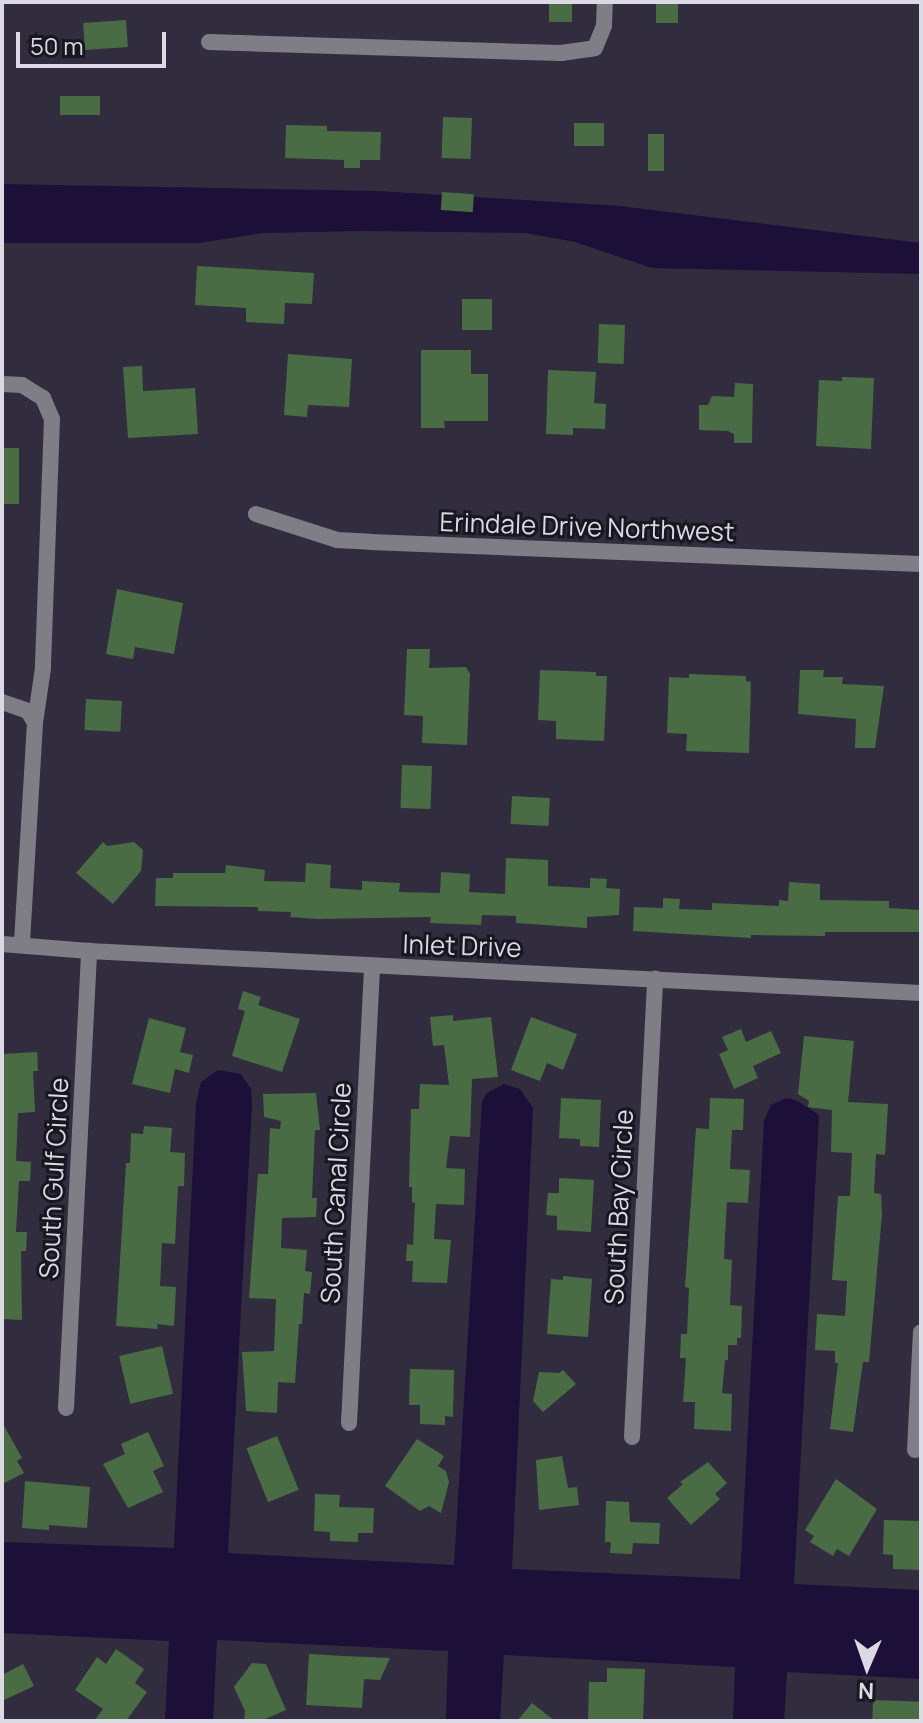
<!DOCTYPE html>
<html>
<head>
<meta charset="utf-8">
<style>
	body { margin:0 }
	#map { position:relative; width:923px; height:1723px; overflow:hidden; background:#312d3f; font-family:Manrope,sans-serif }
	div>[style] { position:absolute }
	.water>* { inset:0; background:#1c0f38 }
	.building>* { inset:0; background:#496c44; transform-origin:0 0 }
	.street>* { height:16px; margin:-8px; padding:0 8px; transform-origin:8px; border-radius:8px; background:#7f7e87 }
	span { translate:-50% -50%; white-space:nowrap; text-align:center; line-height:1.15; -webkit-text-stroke:6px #18171f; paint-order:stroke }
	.street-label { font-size:26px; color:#dbd9e4 }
	.frame { position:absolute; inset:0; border:4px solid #dbd9e4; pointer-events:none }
	.north { position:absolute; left:827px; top:1627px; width:80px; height:80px; -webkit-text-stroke:6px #18171f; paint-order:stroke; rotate:182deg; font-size:22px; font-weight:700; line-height:32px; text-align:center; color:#dbd9e4 }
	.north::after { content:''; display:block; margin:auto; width:28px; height:36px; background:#dbd9e4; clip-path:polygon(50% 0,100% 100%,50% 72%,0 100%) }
	.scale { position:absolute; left:16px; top:32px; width:150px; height:36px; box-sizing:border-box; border:4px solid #dbd9e4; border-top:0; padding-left:10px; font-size:24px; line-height:28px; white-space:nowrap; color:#dbd9e4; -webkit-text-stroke:6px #18171f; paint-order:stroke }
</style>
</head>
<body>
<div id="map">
	<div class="water">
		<div style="clip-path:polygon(2px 184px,378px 191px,620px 206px,921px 243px,921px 274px,652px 268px,575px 242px,525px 233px,361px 231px,264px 233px,198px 243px,2px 243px)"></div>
		<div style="clip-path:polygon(218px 1070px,241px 1074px,251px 1089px,252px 1104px,228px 1553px,454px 1565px,482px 1101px,487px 1093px,504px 1084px,520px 1089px,533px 1108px,512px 1569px,740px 1579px,764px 1120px,771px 1105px,786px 1098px,796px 1100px,819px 1115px,794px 1584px,921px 1590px,921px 1679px,787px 1672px,784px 1721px,733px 1721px,735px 1667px,504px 1655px,500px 1721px,446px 1721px,448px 1651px,217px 1640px,213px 1721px,165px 1721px,169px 1641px,2px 1633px,2px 1542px,174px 1548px,196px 1103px,201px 1082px)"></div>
	</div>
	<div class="building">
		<div style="left:549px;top:2px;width:23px;height:20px"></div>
		<div style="left:656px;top:2px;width:22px;height:21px"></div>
		<div style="left:126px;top:20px;width:27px;height:43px;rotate:86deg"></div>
		<div style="left:100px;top:96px;width:19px;height:40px;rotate:90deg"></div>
		<div style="left:443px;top:117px;width:29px;height:41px;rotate:2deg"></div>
		<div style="left:574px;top:123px;width:30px;height:23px"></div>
		<div style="clip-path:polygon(286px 125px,327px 126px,327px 131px,381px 132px,380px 160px,360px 160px,360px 168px,344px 168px,344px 160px,285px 158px)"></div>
		<div style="left:648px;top:134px;width:16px;height:37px"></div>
		<div style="left:442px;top:192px;width:32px;height:18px;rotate:4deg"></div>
		<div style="clip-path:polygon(197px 266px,314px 273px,312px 304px,285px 303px,284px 324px,246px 322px,246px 308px,195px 305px)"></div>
		<div style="left:462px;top:299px;width:30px;height:31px"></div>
		<div style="left:599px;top:324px;width:26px;height:39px;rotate:2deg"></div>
		<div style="clip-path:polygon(421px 350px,471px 350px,471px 374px,488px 374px,488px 421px,444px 421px,445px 428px,421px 428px)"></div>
		<div style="clip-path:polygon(288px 354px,352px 359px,349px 407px,308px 405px,307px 417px,284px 415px)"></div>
		<div style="clip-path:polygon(142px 366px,143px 391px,195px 388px,198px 434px,128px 438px,123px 367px)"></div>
		<div style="clip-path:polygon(548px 370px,596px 372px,594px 403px,606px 404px,605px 429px,573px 428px,573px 435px,546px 434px)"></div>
		<div style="clip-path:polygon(842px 377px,874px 378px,871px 449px,816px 446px,819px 380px,842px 381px)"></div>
		<div style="clip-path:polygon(735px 383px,753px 384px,752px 443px,734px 443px,734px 434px,728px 431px,699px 430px,699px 405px,708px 405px,712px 396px,734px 397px)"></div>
		<div style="left:2px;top:448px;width:17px;height:56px"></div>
		<div style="clip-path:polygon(117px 589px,183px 603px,174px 654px,135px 647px,133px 659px,106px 654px)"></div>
		<div style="clip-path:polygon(407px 649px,430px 649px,429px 668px,466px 667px,470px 674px,467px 745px,422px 743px,423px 716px,404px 715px)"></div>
		<div style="clip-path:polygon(540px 670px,596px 672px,596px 676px,607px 676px,604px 741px,556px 739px,556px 721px,538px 720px)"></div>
		<div style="clip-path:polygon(800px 670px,824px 670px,823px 677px,843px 677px,842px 684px,884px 686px,875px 748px,855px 748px,856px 719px,798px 714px)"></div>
		<div style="clip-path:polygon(689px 674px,746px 676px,746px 681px,751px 682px,749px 753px,686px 751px,687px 734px,667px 733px,669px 677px,689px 678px)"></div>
		<div style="left:86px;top:699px;width:36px;height:31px;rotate:3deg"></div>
		<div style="left:402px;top:765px;width:30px;height:43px;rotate:2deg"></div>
		<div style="left:512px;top:796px;width:38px;height:28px;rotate:3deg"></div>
		<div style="clip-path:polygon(103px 842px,107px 846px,134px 842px,143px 850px,141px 871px,113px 904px,76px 873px)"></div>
		<div style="clip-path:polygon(506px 858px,548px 860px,548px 886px,590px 888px,590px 878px,607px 879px,606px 888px,620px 889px,619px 915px,587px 917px,587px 928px,516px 923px,516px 916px,482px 915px,481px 925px,430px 923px,431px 917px,318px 919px,290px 917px,291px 912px,258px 911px,258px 907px,155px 906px,156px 878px,173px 878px,173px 873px,225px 873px,226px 865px,265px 870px,264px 881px,305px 882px,306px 863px,331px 865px,330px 888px,362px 890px,362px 881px,400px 883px,399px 892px,440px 893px,441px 872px,470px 874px,469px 892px,505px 894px)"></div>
		<div style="clip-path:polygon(789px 882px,820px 884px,820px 900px,889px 901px,889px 908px,921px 910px,921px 932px,825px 932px,825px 936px,751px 935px,751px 938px,633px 931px,634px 907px,663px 908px,663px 898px,680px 899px,679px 909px,712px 910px,712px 903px,779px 906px,779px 900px,788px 901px)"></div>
		<div style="clip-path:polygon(243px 991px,261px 997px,258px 1005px,300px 1019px,282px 1072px,232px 1056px,245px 1011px,238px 1009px)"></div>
		<div style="clip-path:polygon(453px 1015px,453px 1021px,491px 1017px,498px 1077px,472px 1079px,470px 1137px,450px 1136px,446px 1168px,465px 1169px,464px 1205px,436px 1204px,434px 1239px,451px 1240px,447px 1283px,412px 1282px,413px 1261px,406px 1261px,407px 1244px,413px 1245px,415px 1203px,412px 1202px,412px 1187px,409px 1187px,411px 1109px,419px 1109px,420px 1084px,449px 1085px,444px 1045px,433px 1046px,430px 1017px)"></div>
		<div style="clip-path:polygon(531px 1017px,577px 1034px,563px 1070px,547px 1063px,540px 1081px,511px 1070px)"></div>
		<div style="clip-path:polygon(149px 1018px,186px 1028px,180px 1052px,193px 1055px,189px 1073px,175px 1069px,170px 1093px,132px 1084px)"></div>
		<div style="clip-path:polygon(741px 1029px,746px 1042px,771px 1031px,781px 1053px,753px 1066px,758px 1078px,734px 1089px,719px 1054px,728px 1050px,722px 1037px)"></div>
		<div style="clip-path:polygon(804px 1036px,854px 1041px,848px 1102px,888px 1104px,885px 1155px,876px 1154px,874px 1193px,881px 1194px,882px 1214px,869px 1362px,863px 1362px,853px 1432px,830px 1429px,838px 1363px,835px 1363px,835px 1351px,815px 1350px,817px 1314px,845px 1316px,847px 1281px,832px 1280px,838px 1196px,850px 1196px,852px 1153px,831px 1152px,832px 1110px,808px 1107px,809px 1101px,798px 1094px)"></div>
		<div style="clip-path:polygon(37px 1052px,38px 1071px,33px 1071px,35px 1112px,18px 1113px,16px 1161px,31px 1162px,30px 1181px,19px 1181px,16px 1232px,27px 1232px,26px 1251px,21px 1251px,22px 1320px,2px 1319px,2px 1054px)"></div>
		<div style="clip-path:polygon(316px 1093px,320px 1130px,315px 1130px,312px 1198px,317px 1198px,316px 1217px,282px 1218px,281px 1248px,307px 1250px,305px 1271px,312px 1272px,310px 1294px,304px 1293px,302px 1324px,299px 1324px,295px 1383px,278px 1382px,277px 1413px,246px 1411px,242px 1352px,274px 1351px,276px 1299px,249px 1298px,258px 1174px,268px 1174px,270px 1128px,280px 1129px,281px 1121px,264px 1117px,263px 1094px)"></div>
		<div style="clip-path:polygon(561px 1098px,601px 1100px,599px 1147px,580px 1146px,580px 1139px,559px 1138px)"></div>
		<div style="clip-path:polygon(710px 1098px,744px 1099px,743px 1130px,732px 1130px,730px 1169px,750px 1170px,748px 1203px,727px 1202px,725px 1235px,724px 1259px,732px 1260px,730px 1305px,742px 1306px,741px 1338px,737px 1338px,737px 1345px,728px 1345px,728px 1360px,725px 1360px,722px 1393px,732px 1394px,731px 1431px,694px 1429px,695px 1402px,683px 1402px,686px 1358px,680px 1358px,681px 1334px,687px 1334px,689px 1288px,685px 1287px,696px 1128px,709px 1129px)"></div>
		<div style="clip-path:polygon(144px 1126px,172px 1128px,170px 1152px,185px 1153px,184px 1186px,178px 1186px,175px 1244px,162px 1243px,160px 1286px,176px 1287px,174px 1326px,157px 1324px,158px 1329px,116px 1326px,126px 1163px,130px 1163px,131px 1133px,143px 1134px)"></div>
		<div style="clip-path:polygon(559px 1178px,594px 1180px,591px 1232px,557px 1230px,557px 1216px,546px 1215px,548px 1193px,559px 1193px)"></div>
		<div style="clip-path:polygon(563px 1276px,592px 1279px,588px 1337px,547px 1334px,551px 1279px,563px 1280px)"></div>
		<div style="left:162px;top:1346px;width:49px;height:44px;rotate:77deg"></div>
		<div style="clip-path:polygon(410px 1369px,454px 1370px,453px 1417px,445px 1416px,445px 1425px,420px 1424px,420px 1405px,409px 1405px)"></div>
		<div style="clip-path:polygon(563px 1370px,576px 1384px,543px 1412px,533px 1401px,539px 1372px,559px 1373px)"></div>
		<div style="clip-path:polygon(2px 1422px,22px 1458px,17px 1461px,24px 1473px,2px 1484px)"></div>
		<div style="clip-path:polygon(148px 1432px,164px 1466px,153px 1471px,163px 1492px,128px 1508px,103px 1464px,125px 1454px,121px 1444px)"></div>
		<div style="left:277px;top:1436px;width:58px;height:33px;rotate:68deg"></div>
		<div style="clip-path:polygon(417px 1439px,444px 1456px,438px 1466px,446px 1471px,449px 1482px,441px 1513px,429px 1506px,420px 1511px,385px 1486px)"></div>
		<div style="clip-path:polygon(562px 1456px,568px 1488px,577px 1487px,579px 1505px,539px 1510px,536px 1460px)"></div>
		<div style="clip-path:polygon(708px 1462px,727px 1483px,715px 1494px,720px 1499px,691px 1525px,667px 1498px,683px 1484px,680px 1482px)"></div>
		<div style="clip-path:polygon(836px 1479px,877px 1509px,849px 1556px,837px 1549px,833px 1556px,810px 1542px,814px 1536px,805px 1530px)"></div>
		<div style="clip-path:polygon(25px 1481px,90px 1487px,87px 1528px,49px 1525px,49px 1530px,22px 1528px)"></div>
		<div style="clip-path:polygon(315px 1494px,340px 1495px,339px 1507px,374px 1508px,373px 1533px,358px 1533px,358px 1542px,330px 1541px,330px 1532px,314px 1531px)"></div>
		<div style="clip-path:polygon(606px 1501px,629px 1502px,630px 1522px,660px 1523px,659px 1544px,633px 1543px,632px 1554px,610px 1553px,611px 1542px,605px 1542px)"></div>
		<div style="clip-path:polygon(884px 1520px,921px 1521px,921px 1570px,893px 1569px,893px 1555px,883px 1554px)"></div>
		<div style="clip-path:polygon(116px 1649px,144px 1669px,135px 1683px,147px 1692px,126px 1721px,94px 1721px,103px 1709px,75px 1690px,97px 1657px,106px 1664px)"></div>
		<div style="clip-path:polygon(309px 1654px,343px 1656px,390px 1658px,380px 1680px,364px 1679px,362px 1708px,306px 1705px)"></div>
		<div style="clip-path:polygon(252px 1663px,266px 1664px,286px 1710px,261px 1721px,244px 1721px,245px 1711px,234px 1687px)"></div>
		<div style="clip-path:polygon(23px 1664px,34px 1686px,2px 1701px,2px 1675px)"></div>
		<div style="clip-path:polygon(607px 1668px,645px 1669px,643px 1721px,588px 1721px,589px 1682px,607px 1682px)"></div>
		<div style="left:873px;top:1700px;width:48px;height:21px;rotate:2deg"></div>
		<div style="clip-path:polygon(532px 1703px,555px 1721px,517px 1721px)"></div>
	</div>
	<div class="street">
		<div style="left:209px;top:42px;width:352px;rotate:1.8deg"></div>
		<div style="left:561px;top:53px;width:34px;rotate:-8deg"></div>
		<div style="left:595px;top:48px;width:24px;rotate:-68deg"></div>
		<div style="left:604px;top:26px;width:24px;rotate:-88deg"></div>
		<div style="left:2px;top:384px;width:20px;rotate:3deg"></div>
		<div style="left:22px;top:385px;width:25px;rotate:32deg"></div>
		<div style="left:43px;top:398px;width:23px;rotate:67deg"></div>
		<div style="left:52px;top:419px;width:249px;rotate:92.1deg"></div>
		<div style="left:43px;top:668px;width:56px;rotate:98.3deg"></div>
		<div style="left:256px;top:514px;width:85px;rotate:17.8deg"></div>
		<div style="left:337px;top:540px;width:33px;rotate:3deg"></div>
		<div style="left:370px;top:542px;width:551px;rotate:2.29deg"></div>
		<div style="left:2px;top:702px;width:28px;rotate:19deg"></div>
		<div style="left:28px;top:711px;width:14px;rotate:60deg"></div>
		<div style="left:35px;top:723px;width:222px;rotate:93.4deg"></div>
		<div style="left:2px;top:944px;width:87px;rotate:4.6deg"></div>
		<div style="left:89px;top:951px;width:833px;rotate:2.89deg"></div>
		<div style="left:66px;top:1408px;width:458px;rotate:-87.1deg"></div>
		<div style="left:349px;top:1423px;width:458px;rotate:-87.1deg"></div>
		<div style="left:632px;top:1437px;width:459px;rotate:-87.1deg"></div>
		<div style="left:915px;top:1450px;width:118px;rotate:-87.1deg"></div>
	</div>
	<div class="street-label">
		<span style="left:587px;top:527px;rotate:2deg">Erindale Drive Northwest</span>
		<span style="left:462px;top:946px;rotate:2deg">Inlet Drive</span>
		<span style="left:54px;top:1178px;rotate:-87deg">South Gulf Circle</span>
		<span style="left:336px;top:1193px;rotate:-87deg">South Canal Circle</span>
		<span style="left:619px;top:1207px;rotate:-87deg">South Bay Circle</span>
	</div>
	<div class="frame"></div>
	<div class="north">N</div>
	<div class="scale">50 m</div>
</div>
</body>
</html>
